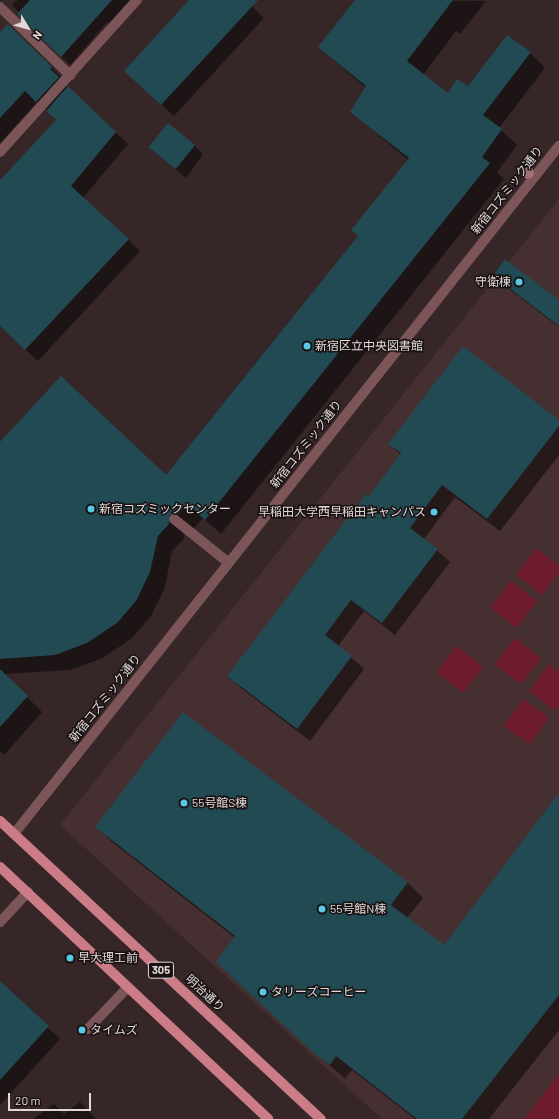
<!DOCTYPE html>
<html>
<head>
<meta charset="utf-8">
<style>
	body { margin:0 }
	#map { position:relative; width:559px; height:1119px; overflow:hidden; background:#362628; font-family:Barlow,"Noto Sans JP",sans-serif }
	div>[style] { position:absolute }
	.built>* { inset:0; background:#462f31 }
	.green>* { inset:0; background:#6d1b2d; transform-origin:0 0 }
	.shadow>* { inset:0; background:#0007 }
	.building>* { inset:0; background:#224a52; transform-origin:0 0 }
	.minor>* { height:10px; margin:-5px; padding:0 5px; transform-origin:5px; border-radius:5px; background:#7c5559 }
	.major>* { height:10px; margin:-5px; padding:0 5px; transform-origin:5px; border-radius:5px; background:#cb7c86 }
	.trees>* { width:12px; height:12px; margin:-6px; border-radius:50%; background:#a17076 }
	.dots>* { width:11px; height:11px; translate:-50% -50%; box-sizing:border-box; border:2px solid #181112; border-radius:50% }
	span { translate:-50% -50%; white-space:nowrap; text-align:center; line-height:1.15; -webkit-text-stroke:3px #181112; paint-order:stroke }
	.shield-label span { padding:1px 3px; background:#181112; border:1px solid; border-radius:3px; -webkit-text-stroke-width:0 }
	.shield-label { font-size:11px; color:#e2d8d8; font-weight:700 }
	.street-label { font-size:12px; color:#e2d8d8 }
	.poi-label { font-size:12px; color:#e2d8d8 }
	.right { translate:-100% -50%; text-align:right }
	.left { translate:0 -50%; text-align:left }
	.north { position:absolute; left:8px; top:8px; width:40px; height:40px; -webkit-text-stroke:3px #181112; paint-order:stroke; rotate:127deg; font-size:11px; font-weight:700; line-height:16px; text-align:center; color:#e2d8d8 }
	.north::after { content:''; display:block; margin:auto; width:14px; height:18px; background:#e2d8d8; clip-path:polygon(50% 0,100% 100%,50% 72%,0 100%) }
	.scale { position:absolute; left:8px; top:1093px; width:83px; height:18px; box-sizing:border-box; border:2px solid #e2d8d8; border-top:0; padding-left:5px; font-size:12px; line-height:14px; white-space:nowrap; color:#e2d8d8; -webkit-text-stroke:3px #181112; paint-order:stroke }
</style>
</head>
<body>
<div id="map">
	<div class="built">
		<div style="clip-path:polygon(559px 199px,559px 1074px,524px 1119px,382px 1119px,60px 825px)"></div>
	</div>
	<div class="green">
		<div style="clip-path:polygon(536px 548px,559px 566px,559px 573px,542px 595px,516px 575px)"></div>
		<div style="left:511px;top:581px;width:33px;height:34px;rotate:38deg"></div>
		<div style="left:515px;top:638px;width:33px;height:33px;rotate:38deg"></div>
		<div style="left:456px;top:646px;width:34px;height:33px;rotate:37deg"></div>
		<div style="clip-path:polygon(549px 664px,559px 672px,559px 706px,555px 711px,529px 691px)"></div>
		<div style="left:523px;top:699px;width:32px;height:33px;rotate:36deg"></div>
		<div style="clip-path:polygon(559px 1074px,559px 1119px,524px 1119px)"></div>
	</div>
	<div class="shadow">
		<div style="clip-path:polygon(17px 0,132px 0,109px 24px,107px 22px,70px 65px,12px 5px)"></div>
		<div style="clip-path:polygon(190px 0,246px 0,264px 18px,174px 116px,137px 83px)"></div>
		<div style="clip-path:polygon(357px 0,486px 1px,460px 34px,456px 31px,423px 75px,448px 94px,468px 88px,530px 53px,545px 68px,499px 128px,517px 145px,497px 172px,504px 179px,221px 534px,203px 518px,193px 529px,183px 530px,184px 539px,172px 551px,165px 587px,151px 616px,132px 638px,103px 658px,70px 670px,4px 674px,42px 712px,4px 755px,0 751px,0 443px,166px 476px,359px 236px,408px 160px,352px 112px,366px 88px,319px 47px)"></div>
		<div style="clip-path:polygon(32px 49px,64px 80px,62px 82px,128px 144px,83px 198px,140px 251px,38px 361px,0 326px,0 180px,57px 120px,37px 102px,0 143px,0 52px)"></div>
		<div style="clip-path:polygon(194px 145px,203px 154px,186px 178px,149px 146px)"></div>
		<div style="clip-path:polygon(494px 276px,559px 301px,559px 327px,505px 286px)"></div>
		<div style="clip-path:polygon(559px 421px,559px 455px,500px 531px,455px 497px,424px 539px,450px 562px,395px 635px,364px 611px,338px 646px,364px 669px,310px 741px,241px 688px,228px 676px,401px 455px,389px 444px)"></div>
		<div style="clip-path:polygon(183px 713px,408px 883px,423px 898px,407px 918px,444px 946px,559px 794px,559px 1030px,489px 1119px,415px 1119px,352px 1070px,345px 1079px,232px 977px,235px 938px,112px 842px,97px 827px)"></div>
		<div style="clip-path:polygon(0 982px,60px 1039px,0 1105px)"></div>
		<div style="clip-path:polygon(80px 1102px,96px 1119px,33px 1119px,54px 1104px,64px 1114px)"></div>
	</div>
	<div class="building">
		<div style="clip-path:polygon(30px 0,112px 0,61px 57px,17px 14px)"></div>
		<div style="clip-path:polygon(189px 0,258px 0,161px 105px,124px 71px)"></div>
		<div style="clip-path:polygon(355px 0,453px 0,407px 61px,448px 93px,457px 79px,468px 86px,507px 35px,531px 52px,483px 115px,502px 129px,482px 157px,490px 163px,205px 520px,187px 504px,178px 514px,169px 515px,169px 524px,158px 536px,150px 572px,136px 601px,117px 623px,87px 643px,55px 655px,0 659px,0 442px,61px 376px,166px 475px,358px 236px,351px 230px,409px 158px,350px 112px,366px 86px,318px 47px)"></div>
		<div style="clip-path:polygon(8px 24px,52px 67px,50px 69px,59px 77px,36px 102px,25px 91px,0 118px,0 32px)"></div>
		<div style="clip-path:polygon(68px 86px,116px 132px,71px 186px,129px 239px,25px 350px,0 326px,0 180px,56px 120px,46px 111px)"></div>
		<div style="left:168px;top:123px;width:35px;height:31px;rotate:39deg"></div>
		<div style="clip-path:polygon(505px 259px,559px 300px,559px 326px,493px 276px)"></div>
		<div style="clip-path:polygon(463px 346px,559px 420px,559px 426px,487px 519px,442px 485px,410px 528px,438px 549px,382px 623px,351px 600px,325px 635px,352px 656px,297px 729px,227px 676px,366px 494px,369px 496px,401px 453px,388px 444px)"></div>
		<div style="clip-path:polygon(0 669px,28px 696px,0 727px)"></div>
		<div style="clip-path:polygon(183px 712px,408px 882px,391px 905px,444px 945px,559px 793px,559px 995px,462px 1119px,417px 1119px,336px 1056px,330px 1065px,315px 1054px,216px 962px,235px 936px,95px 827px)"></div>
		<div style="clip-path:polygon(0 981px,49px 1026px,0 1080px)"></div>
	</div>
	<div class="minor">
		<div style="left:0;top:7px;width:98px;rotate:44.2deg"></div>
		<div style="left:0;top:152px;width:205px;rotate:-48deg"></div>
		<div style="left:174px;top:519px;width:70px;rotate:38.7deg"></div>
		<div style="left:14px;top:834px;width:878px;rotate:-51.62deg"></div>
		<div style="left:0;top:922px;width:41px;rotate:-47deg"></div>
		<div style="left:88px;top:1029px;width:58px;rotate:-46.4deg"></div>
	</div>
	<div class="major">
		<div style="left:0;top:821px;width:438px;rotate:42.9deg"></div>
		<div style="left:0;top:867px;width:368px;rotate:43.2deg"></div>
	</div>
	<div class="trees">
		<div style="left:528px;top:173px"></div>
	</div>
	<div class="dots">
		<div style="left:519px;top:282px;background:#57c9e2"></div>
		<div style="left:307px;top:346px;background:#57c9e2"></div>
		<div style="left:91px;top:509px;background:#57c9e2"></div>
		<div style="left:434px;top:512px;background:#57c9e2"></div>
		<div style="left:184px;top:803px;background:#57c9e2"></div>
		<div style="left:322px;top:909px;background:#57c9e2"></div>
		<div style="left:70px;top:958px;background:#57c9e2"></div>
		<div style="left:263px;top:992px;background:#57c9e2"></div>
		<div style="left:82px;top:1030px;background:#57c9e2"></div>
	</div>
	<div class="shield-label">
		<span style="left:161px;top:970px">305</span>
	</div>
	<div class="street-label">
		<span style="left:507px;top:190px;rotate:-52deg">新宿コズミック通り</span>
		<span style="left:306px;top:444px;rotate:-52deg">新宿コズミック通り</span>
		<span style="left:105px;top:698px;rotate:-52deg">新宿コズミック通り</span>
		<span style="left:205px;top:993px;rotate:43deg">明治通り</span>
	</div>
	<div class="poi-label">
		<span class="right" style="left:511px;top:282px">守衛棟</span>
		<span class="left" style="left:315px;top:346px">新宿区立中央図書館</span>
		<span class="left" style="left:99px;top:509px">新宿コズミックセンター</span>
		<span class="right" style="left:426px;top:512px">早稲田大学西早稲田キャンパス</span>
		<span class="left" style="left:192px;top:803px">55号館S棟</span>
		<span class="left" style="left:330px;top:909px">55号館N棟</span>
		<span class="left" style="left:78px;top:958px">早大理工前</span>
		<span class="left" style="left:271px;top:992px">タリーズコーヒー</span>
		<span class="left" style="left:90px;top:1030px">タイムズ</span>
	</div>
	<div class="north">N</div>
	<div class="scale">20 m</div>
</div>
</body>
</html>
